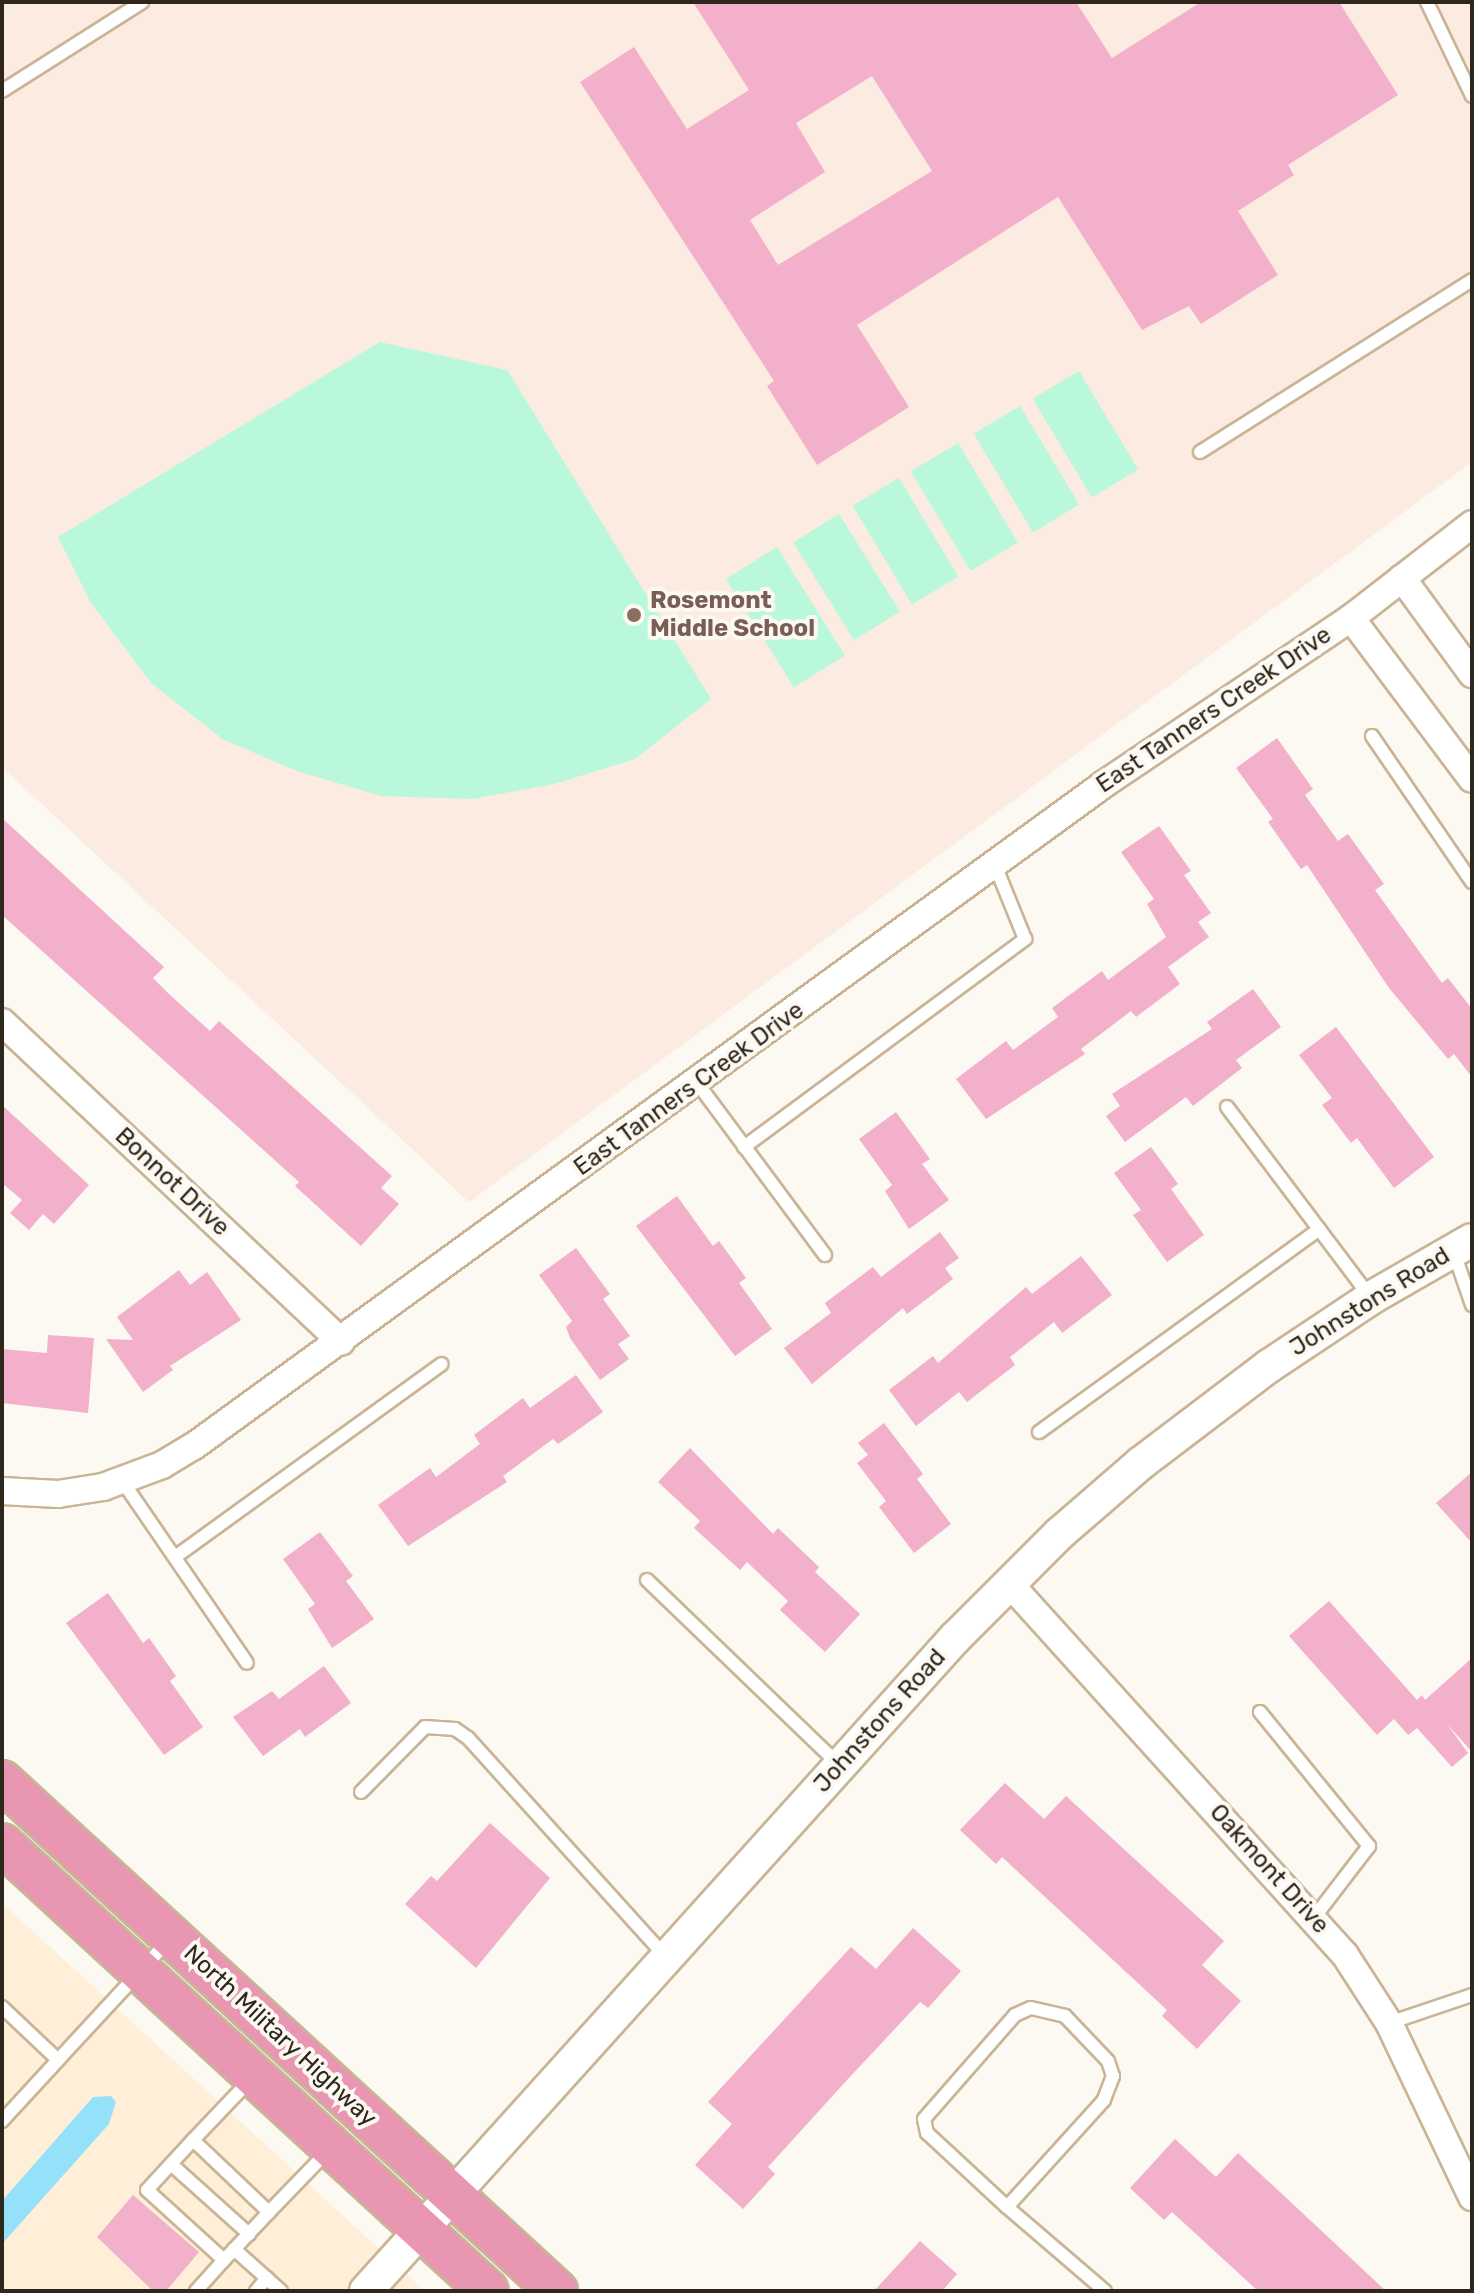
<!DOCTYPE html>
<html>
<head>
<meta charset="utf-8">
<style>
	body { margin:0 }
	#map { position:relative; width:1474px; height:2293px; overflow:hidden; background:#fcf8f2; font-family:Rubik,sans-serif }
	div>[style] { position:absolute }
	.built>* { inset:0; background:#ffeed8 }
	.education>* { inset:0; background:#fcebe0 }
	.green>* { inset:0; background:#b9f8da; transform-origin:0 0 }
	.water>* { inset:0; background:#95e1fa }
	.building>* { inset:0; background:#f2b0ca }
	.roads { filter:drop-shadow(2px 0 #c9b496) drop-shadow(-2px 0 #c9b496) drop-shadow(0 2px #c9b496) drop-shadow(0 -2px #c9b496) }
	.service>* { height:12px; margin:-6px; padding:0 6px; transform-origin:6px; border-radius:6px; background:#fff }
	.minor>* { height:26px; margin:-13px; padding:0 13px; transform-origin:13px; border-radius:13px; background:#fff }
	.tertiary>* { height:32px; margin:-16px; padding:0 16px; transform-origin:16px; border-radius:16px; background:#fff }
	.primary>* { height:40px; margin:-20px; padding:0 20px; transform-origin:20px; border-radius:20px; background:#e896b2 }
	.dots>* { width:22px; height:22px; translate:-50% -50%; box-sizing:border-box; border:4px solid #fcf8f2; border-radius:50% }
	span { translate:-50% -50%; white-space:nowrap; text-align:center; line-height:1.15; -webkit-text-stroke:8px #fcf8f2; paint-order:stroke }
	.education-label { font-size:24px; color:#785e54; font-weight:700 }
	.left { translate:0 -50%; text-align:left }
	.street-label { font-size:24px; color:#2f271b }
	.frame { position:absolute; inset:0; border:4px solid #2f271b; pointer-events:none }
</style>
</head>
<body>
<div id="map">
	<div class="built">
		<div style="clip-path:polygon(2px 1903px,425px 2291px,2px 2291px)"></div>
	</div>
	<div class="education">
		<div style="clip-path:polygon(2px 2px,1472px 2px,1472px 462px,469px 1202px,2px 767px)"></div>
	</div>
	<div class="green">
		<div style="clip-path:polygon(380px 342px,507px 370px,711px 699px,635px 759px,554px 784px,472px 799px,381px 796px,297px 771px,224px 740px,151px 683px,91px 603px,58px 537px)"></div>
		<div style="left:1079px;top:371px;width:115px;height:54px;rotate:59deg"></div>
		<div style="left:1020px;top:406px;width:115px;height:54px;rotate:59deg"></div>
		<div style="left:958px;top:443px;width:116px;height:55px;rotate:59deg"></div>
		<div style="left:899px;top:478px;width:115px;height:54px;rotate:59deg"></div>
		<div style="left:839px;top:514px;width:115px;height:54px;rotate:58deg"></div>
		<div style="left:777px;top:547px;width:128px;height:60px;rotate:58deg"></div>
	</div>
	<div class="water">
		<div style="clip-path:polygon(111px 2096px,116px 2102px,109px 2124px,2px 2244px,2px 2201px,93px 2097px)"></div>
	</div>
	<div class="building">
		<div style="clip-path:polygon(evenodd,693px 2px,1076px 2px,1112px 58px,1201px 2px,1339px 2px,1398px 95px,1288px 165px,1294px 175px,1238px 211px,1278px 275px,1201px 324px,1189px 306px,1142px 330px,1058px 197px,857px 325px,909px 407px,817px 465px,767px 386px,774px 381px,580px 82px,634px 47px,687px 129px,749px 90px,693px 2px,872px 76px,932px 171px,778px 265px,750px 220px,825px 172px,796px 123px,872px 76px)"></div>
		<div style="clip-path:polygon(1277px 738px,1313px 789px,1305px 795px,1338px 841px,1348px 834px,1384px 884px,1375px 890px,1442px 983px,1448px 978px,1472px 1009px,1472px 1077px,1454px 1054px,1448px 1059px,1389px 988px,1307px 865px,1301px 869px,1268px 822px,1273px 819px,1236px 768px)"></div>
		<div style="clip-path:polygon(2px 818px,164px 967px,153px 978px,170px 995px,210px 1031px,219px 1021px,392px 1176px,381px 1188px,399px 1204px,361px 1246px,295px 1186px,299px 1182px,2px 915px)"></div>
		<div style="clip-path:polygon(1159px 826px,1191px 871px,1184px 875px,1211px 913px,1198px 922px,1209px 937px,1168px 967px,1180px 984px,1136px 1017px,1131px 1011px,1081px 1049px,1085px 1054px,986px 1119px,956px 1079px,1006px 1041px,1013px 1050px,1058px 1017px,1052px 1008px,1102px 971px,1108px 980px,1166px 937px,1147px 904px,1154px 899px,1121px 852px)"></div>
		<div style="clip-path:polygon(1253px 989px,1281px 1027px,1236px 1060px,1242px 1068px,1193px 1106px,1186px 1097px,1125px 1142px,1106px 1116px,1120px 1106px,1112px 1094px,1212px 1029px,1207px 1022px)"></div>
		<div style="clip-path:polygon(1336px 1027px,1434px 1157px,1394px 1188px,1357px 1138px,1351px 1143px,1322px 1105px,1332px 1098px,1299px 1055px)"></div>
		<div style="clip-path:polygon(2px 1105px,89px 1185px,54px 1224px,43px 1214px,29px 1230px,10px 1213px,22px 1200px,2px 1183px)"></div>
		<div style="clip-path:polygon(896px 1112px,930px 1159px,922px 1164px,949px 1200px,909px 1229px,885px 1191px,892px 1185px,859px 1139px)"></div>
		<div style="clip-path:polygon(1151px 1147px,1178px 1184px,1171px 1189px,1204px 1235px,1167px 1262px,1133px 1215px,1141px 1210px,1114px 1173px)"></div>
		<div style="clip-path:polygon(677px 1196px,713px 1246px,719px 1241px,746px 1278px,739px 1283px,772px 1329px,735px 1356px,636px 1226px)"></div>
		<div style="clip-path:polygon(940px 1232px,959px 1258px,945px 1268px,953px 1279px,907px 1314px,903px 1308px,812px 1384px,784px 1348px,831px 1313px,825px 1303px,873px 1267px,881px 1277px)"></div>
		<div style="clip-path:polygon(576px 1248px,610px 1294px,603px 1299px,630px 1336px,618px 1344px,629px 1359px,600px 1380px,570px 1338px,566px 1327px,572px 1321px,539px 1275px)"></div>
		<div style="clip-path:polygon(1081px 1256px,1112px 1295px,1062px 1333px,1054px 1322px,1010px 1357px,1015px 1365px,967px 1402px,959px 1392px,916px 1426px,889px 1390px,933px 1356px,938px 1363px,1026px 1287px,1032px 1294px)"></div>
		<div style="clip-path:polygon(179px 1270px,190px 1285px,207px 1272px,241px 1320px,170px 1366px,173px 1370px,143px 1392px,106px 1339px,133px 1340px,117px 1317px)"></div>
		<div style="clip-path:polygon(48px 1335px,94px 1338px,88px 1413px,2px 1403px,2px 1349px,47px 1353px)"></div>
		<div style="clip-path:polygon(576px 1375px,603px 1412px,558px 1444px,553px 1439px,503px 1476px,507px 1482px,408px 1546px,378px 1505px,430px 1468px,436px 1477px,480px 1444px,474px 1435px,523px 1398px,530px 1408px)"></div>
		<div style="clip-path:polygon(884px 1423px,923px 1474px,917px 1479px,951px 1524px,914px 1553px,879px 1507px,886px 1501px,857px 1463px,868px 1455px,858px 1443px)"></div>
		<div style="clip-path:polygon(690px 1448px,773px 1534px,778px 1528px,819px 1567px,815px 1572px,860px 1614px,825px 1652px,780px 1610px,788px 1601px,747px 1562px,740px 1570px,694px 1528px,700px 1521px,658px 1482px)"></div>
		<div style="clip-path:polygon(1472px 1472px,1472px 1543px,1436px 1503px)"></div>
		<div style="clip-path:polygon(320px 1532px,353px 1576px,346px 1581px,374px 1619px,332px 1648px,308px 1609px,315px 1604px,283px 1559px)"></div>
		<div style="clip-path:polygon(108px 1593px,143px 1643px,149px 1638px,176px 1676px,170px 1681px,203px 1727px,164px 1755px,66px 1623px)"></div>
		<div style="clip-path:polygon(1329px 1601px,1417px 1700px,1422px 1695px,1425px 1700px,1472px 1658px,1472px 1752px,1447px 1724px,1468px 1753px,1452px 1767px,1417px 1728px,1408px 1735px,1394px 1719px,1377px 1735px,1289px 1636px)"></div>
		<div style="clip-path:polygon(324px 1666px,351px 1703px,305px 1737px,300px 1729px,263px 1756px,233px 1717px,272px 1691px,279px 1699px)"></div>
		<div style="clip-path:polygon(1005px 1783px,1044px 1819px,1066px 1796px,1224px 1941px,1202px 1965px,1241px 2001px,1197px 2049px,1162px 2016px,1167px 2010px,1002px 1857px,996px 1864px,960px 1830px)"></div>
		<div style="clip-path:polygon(490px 1823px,550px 1878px,476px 1968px,405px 1904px,431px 1876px,437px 1881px)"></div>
		<div style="clip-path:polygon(913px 1928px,961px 1971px,928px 2008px,920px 2002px,847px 2080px,768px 2167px,775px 2174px,743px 2209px,695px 2165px,732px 2124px,708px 2102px,851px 1947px,876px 1969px)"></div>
		<div style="clip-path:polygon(1175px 2139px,1216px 2177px,1238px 2153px,1386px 2291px,1258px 2291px,1172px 2212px,1164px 2220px,1130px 2188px)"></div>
		<div style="clip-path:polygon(133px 2195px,199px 2252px,166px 2291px,153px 2291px,97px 2237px)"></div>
		<div style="clip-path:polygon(920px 2241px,957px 2274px,942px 2291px,874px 2291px)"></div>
	</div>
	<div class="roads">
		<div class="service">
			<div style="left:1427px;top:2px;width:104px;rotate:64.4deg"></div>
			<div style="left:2px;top:91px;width:166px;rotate:-32.4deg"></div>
			<div style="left:1200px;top:452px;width:322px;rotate:-32.3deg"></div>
			<div style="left:1372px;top:736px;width:177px;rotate:55.6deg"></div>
			<div style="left:698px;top:1084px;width:213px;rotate:53.4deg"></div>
			<div style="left:1227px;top:1107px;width:239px;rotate:53deg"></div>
			<div style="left:744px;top:1147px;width:350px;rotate:-36.5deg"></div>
			<div style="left:1025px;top:939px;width:80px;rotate:-112.1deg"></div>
			<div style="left:1454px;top:1253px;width:55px;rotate:70.9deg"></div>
			<div style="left:1039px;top:1432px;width:346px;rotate:-35.9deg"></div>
			<div style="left:123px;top:1482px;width:219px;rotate:55.6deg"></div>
			<div style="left:175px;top:1557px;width:329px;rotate:-35.9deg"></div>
			<div style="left:647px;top:1580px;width:268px;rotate:43.9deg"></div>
			<div style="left:1260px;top:1712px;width:173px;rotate:50.9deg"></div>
			<div style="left:1369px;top:1846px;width:92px;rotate:127.5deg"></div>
			<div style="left:361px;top:1792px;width:91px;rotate:-45.4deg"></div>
			<div style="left:425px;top:1727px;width:30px;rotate:4deg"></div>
			<div style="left:455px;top:1729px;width:16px;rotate:35deg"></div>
			<div style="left:468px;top:1738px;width:294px;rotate:47.9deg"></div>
			<div style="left:2px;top:2007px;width:77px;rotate:43.4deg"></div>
			<div style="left:58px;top:2060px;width:163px;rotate:-47.2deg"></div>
			<div style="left:1031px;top:2008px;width:35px;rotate:13deg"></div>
			<div style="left:1065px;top:2016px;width:62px;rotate:46.3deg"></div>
			<div style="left:1108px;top:2061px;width:16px;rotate:72deg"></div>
			<div style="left:1113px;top:2076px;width:26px;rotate:111deg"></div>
			<div style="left:1104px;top:2100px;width:144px;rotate:132.2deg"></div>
			<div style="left:1007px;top:2207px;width:109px;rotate:-137.2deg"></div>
			<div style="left:927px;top:2133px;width:14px;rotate:-102deg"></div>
			<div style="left:924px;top:2119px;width:138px;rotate:-48.8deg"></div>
			<div style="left:1015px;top:2015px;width:17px;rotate:-24deg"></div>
			<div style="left:1389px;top:2023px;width:88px;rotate:-18.6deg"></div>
			<div style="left:252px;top:2078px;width:86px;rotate:133.6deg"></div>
			<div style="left:193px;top:2140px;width:105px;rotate:43.5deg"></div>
			<div style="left:269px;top:2212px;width:83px;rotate:-46deg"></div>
			<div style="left:2px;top:2121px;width:83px;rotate:-47.4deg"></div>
			<div style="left:193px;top:2140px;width:68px;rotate:132.6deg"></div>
			<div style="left:147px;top:2190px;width:104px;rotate:42.3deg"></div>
			<div style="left:224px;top:2260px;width:66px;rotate:-46.8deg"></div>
			<div style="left:171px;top:2164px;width:105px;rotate:41.9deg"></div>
			<div style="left:1007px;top:2207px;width:129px;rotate:40.6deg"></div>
			<div style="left:234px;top:2249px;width:63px;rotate:41.8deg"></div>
			<div style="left:196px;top:2291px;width:42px;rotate:-47.9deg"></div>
			<div style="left:256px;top:2291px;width:17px;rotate:-50deg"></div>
		</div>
		<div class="minor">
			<div style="left:1402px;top:578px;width:119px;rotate:53.9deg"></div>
			<div style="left:1351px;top:618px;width:201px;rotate:53.1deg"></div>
			<div style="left:2px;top:1022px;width:466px;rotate:43.3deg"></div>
			<div style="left:2px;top:1491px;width:56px;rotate:3.1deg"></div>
			<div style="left:58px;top:1494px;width:46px;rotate:-8.8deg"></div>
			<div style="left:103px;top:1487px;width:63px;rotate:-20.4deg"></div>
			<div style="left:162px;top:1465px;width:37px;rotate:-31deg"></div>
			<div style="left:194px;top:1446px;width:1125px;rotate:-36.03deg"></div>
			<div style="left:1104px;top:784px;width:298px;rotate:-33.9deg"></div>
			<div style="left:1351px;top:618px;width:153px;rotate:-37.8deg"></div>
			<div style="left:1008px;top:1582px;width:503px;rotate:47.9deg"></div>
			<div style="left:1345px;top:1955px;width:81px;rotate:57.1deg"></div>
			<div style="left:1389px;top:2023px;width:193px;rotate:64.5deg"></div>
		</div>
		<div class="tertiary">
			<div style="left:366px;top:2291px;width:881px;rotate:-47.95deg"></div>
			<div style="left:956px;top:1637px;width:146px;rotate:-45deg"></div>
			<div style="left:1059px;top:1534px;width:108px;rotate:-40.9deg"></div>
			<div style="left:1141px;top:1463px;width:161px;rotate:-37.2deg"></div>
			<div style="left:1269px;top:1366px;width:123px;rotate:-33.7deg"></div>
			<div style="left:1371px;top:1298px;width:116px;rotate:-29.9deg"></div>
		</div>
		<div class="primary">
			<div style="left:2px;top:1781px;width:754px;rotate:42.58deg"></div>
			<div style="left:2px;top:1844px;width:660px;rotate:42.61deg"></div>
		</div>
	</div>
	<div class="dots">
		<div style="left:634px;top:615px;background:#8d6e63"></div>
	</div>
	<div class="education-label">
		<span class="left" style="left:650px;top:615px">Rosemont<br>Middle School</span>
	</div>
	<div class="street-label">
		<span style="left:1214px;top:710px;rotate:-34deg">East Tanners Creek Drive</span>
		<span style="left:689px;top:1089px;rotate:-36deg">East Tanners Creek Drive</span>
		<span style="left:172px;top:1182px;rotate:43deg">Bonnot Drive</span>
		<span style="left:1370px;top:1302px;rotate:-32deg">Johnstons Road</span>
		<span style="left:880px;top:1721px;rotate:-48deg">Johnstons Road</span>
		<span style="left:1269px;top:1869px;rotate:48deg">Oakmont Drive</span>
		<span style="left:280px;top:2036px;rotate:43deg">North Military Highway</span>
	</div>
	<div class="frame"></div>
</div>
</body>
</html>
